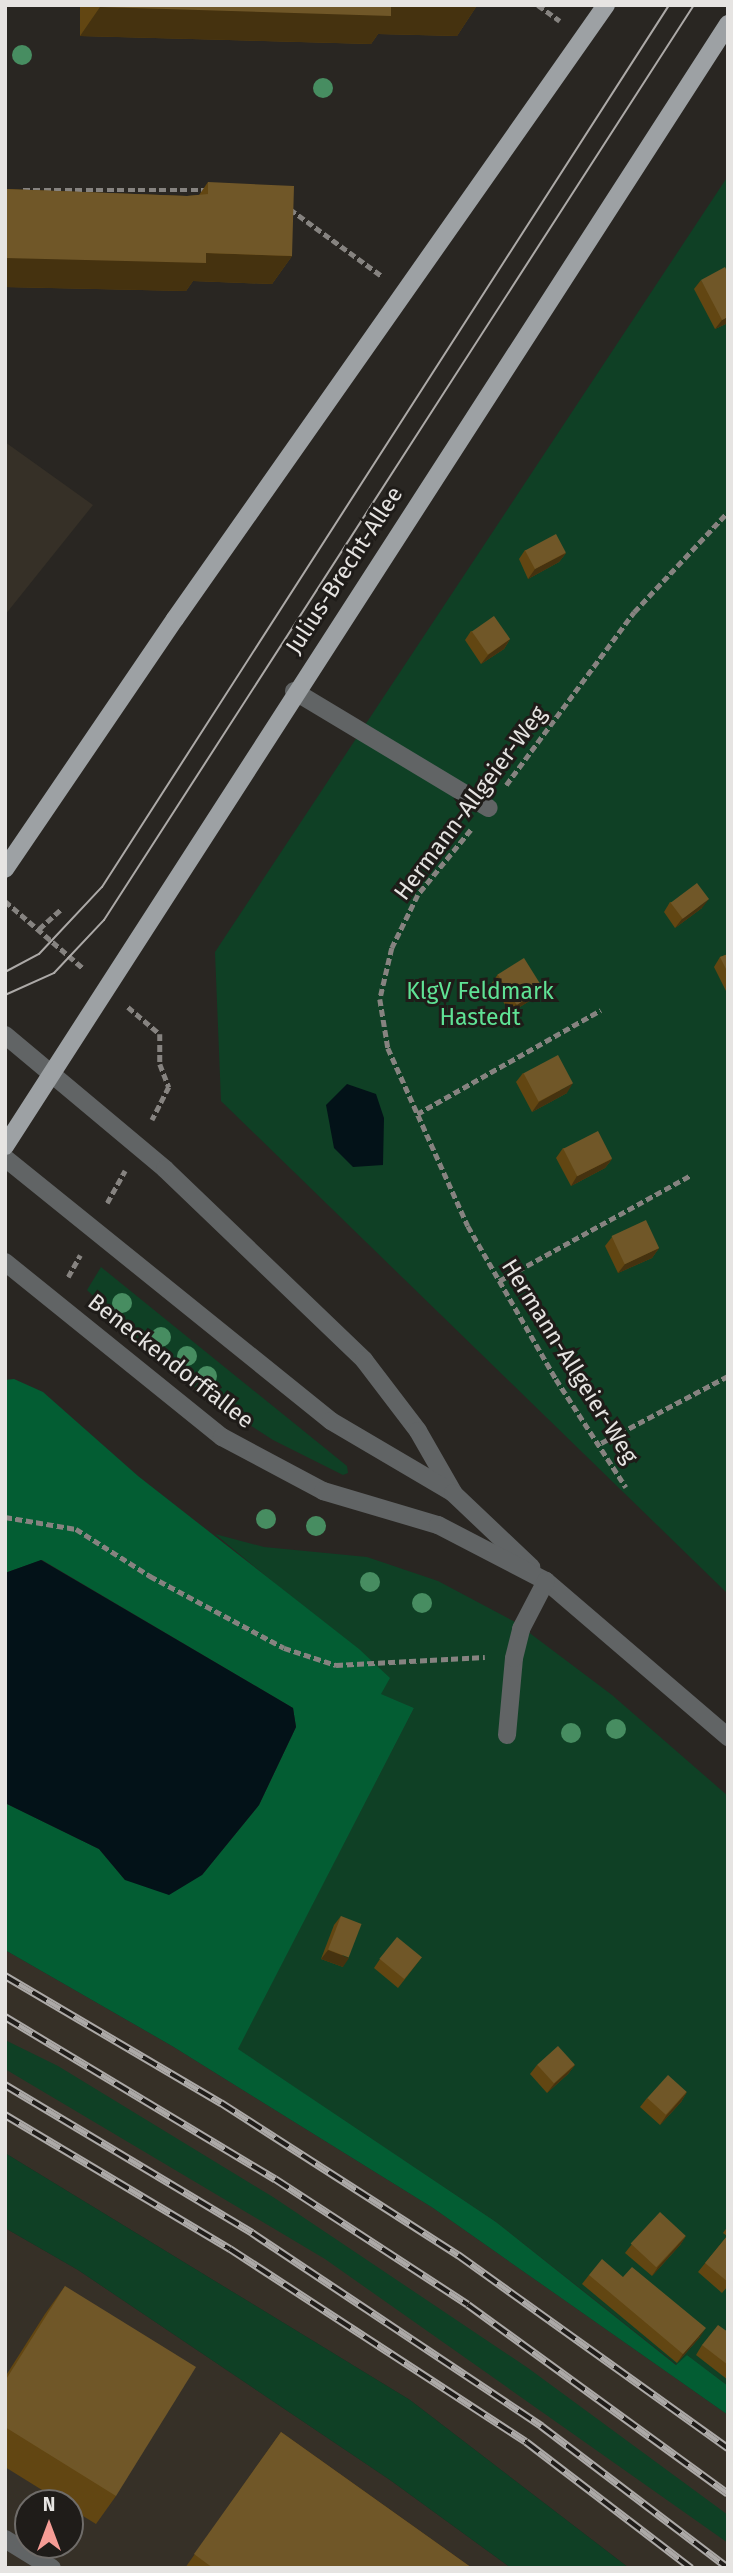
<!DOCTYPE html>
<html>
<head>
<meta charset="utf-8">
<style>
	body { margin:0 }
	#map { position:relative; width:733px; height:2573px; overflow:hidden; background:#292622; font-family:"Fira Sans",sans-serif }
	div>[style] { position:absolute }
	.built>* { inset:0; background:#363027 }
	.green>* { inset:0; background:#0f4025 }
	.forest>* { inset:0; background:#035d33 }
	.water>* { inset:0; background:#031218 }
	.path>* { height:4.5px; margin-top:-2.25px; transform-origin:0; background:repeating-linear-gradient(90deg,#868380 0 7px,transparent 0 10.5px) }
	.minor>* { height:18px; margin:-9px; padding:0 9px; transform-origin:9px; border-radius:9px; background:#616465 }
	.major>* { height:18px; margin:-9px; padding:0 9px; transform-origin:9px; border-radius:9px; background:#9da1a4 }
	.tram>* { height:2px; margin:-1px; padding:0 1px; transform-origin:1px; border-radius:1px; background:#aca9a7 }
	.rail>* { height:8px; margin-top:-4px; transform-origin:0; background:repeating-linear-gradient(90deg,#1f1c19 0 16px,#aca9a7 0 32px); box-sizing:border-box; border-block:2px solid #aca9a7 }
	.trees>* { width:20px; height:20px; margin:-10px; border-radius:50%; background:#478d61 }
	.wall>* { inset:0; background:#624612 }
	.shaded-wall>* { inset:0; background:#45320f }
	.building>* { inset:0; background:#705728; transform-origin:0 0 }
	span { translate:-50% -50%; white-space:nowrap; text-align:center; line-height:1.15; -webkit-text-stroke:6px #1f1c19; paint-order:stroke }
	.street-label { font-size:23px; color:#e6e4e2 }
	.park-label { font-size:23px; color:#5fe295 }
	.frame { position:absolute; inset:0; border:7px solid #e6e4e2; pointer-events:none }
	.north { position:absolute; left:14px; top:2489px; width:70px; height:70px; box-sizing:border-box; background:#1f1c19; border:2px solid #6f6c69; border-radius:50%; rotate:0deg; font-size:19px; font-weight:700; line-height:28px; text-align:center; color:#e6e4e2 }
	.north::after { content:''; display:block; margin:auto; width:24px; height:32px; background:#f59c95; clip-path:polygon(50% 0,100% 100%,50% 72%,0 100%) }
</style>
</head>
<body>
<div id="map">
	<div class="built">
		<div style="clip-path:polygon(5px 442px,93px 505px,5px 615px)"></div>
		<div style="clip-path:polygon(5px 1950px,172px 2046px,433px 2208px,728px 2415px,728px 2568px,629px 2568px,410px 2400px,5px 2153px)"></div>
		<div style="clip-path:polygon(evenodd,5px 2228px,78px 2270px,390px 2480px,511px 2568px,5px 2568px,5px 2228px,28px 2503px,70px 2503px,70px 2545px,28px 2545px,28px 2503px)"></div>
	</div>
	<div class="green">
		<div style="clip-path:polygon(728px 176px,728px 1594px,221px 1101px,215px 952px)"></div>
		<div style="clip-path:polygon(101px 1267px,347px 1466px,348px 1473px,343px 1475px,273px 1440px,208px 1398px,141px 1343px,87px 1290px)"></div>
		<div style="clip-path:polygon(215px 1534px,264px 1547px,367px 1557px,438px 1581px,515px 1622px,612px 1695px,728px 1796px,728px 2386px,687px 2355px,677px 2365px,496px 2222px,237px 2049px,414px 1708px,380px 1694px,389px 1678px)"></div>
		<div style="clip-path:polygon(5px 2040px,58px 2066px,273px 2197px,528px 2368px,728px 2515px,728px 2543px,325px 2259px,5px 2069px)"></div>
		<div style="clip-path:polygon(5px 2153px,410px 2400px,629px 2568px,511px 2568px,390px 2480px,78px 2270px,5px 2228px)"></div>
	</div>
	<div class="forest">
		<div style="clip-path:polygon(14px 1379px,43px 1392px,138px 1476px,359px 1649px,390px 1678px,381px 1694px,414px 1708px,238px 2049px,496px 2222px,676px 2365px,687px 2355px,728px 2386px,728px 2415px,433px 2208px,172px 2046px,5px 1950px,5px 1803px,99px 1849px,125px 1880px,202px 1875px,259px 1805px,296px 1727px,293px 1708px,42px 1560px,5px 1573px,5px 1380px)"></div>
	</div>
	<div class="water">
		<div style="clip-path:polygon(347px 1084px,376px 1094px,384px 1118px,383px 1165px,353px 1167px,334px 1148px,326px 1105px)"></div>
		<div style="clip-path:polygon(41px 1560px,293px 1708px,296px 1727px,259px 1805px,202px 1875px,169px 1895px,125px 1880px,99px 1849px,5px 1803px,5px 1573px)"></div>
	</div>
	<div class="path">
		<div style="left:538px;top:5px;width:27px;rotate:36deg"></div>
		<div style="left:23px;top:190px;width:184px"></div>
		<div style="left:290px;top:209px;width:114px;rotate:36.1deg"></div>
		<div style="left:506px;top:785px;width:215px;rotate:-53.5deg"></div>
		<div style="left:634px;top:612px;width:137px;rotate:-46.8deg"></div>
		<div style="left:471px;top:830px;width:84px;rotate:129.2deg"></div>
		<div style="left:418px;top:895px;width:59px;rotate:116.1deg"></div>
		<div style="left:392px;top:948px;width:52px;rotate:103.2deg"></div>
		<div style="left:380px;top:999px;width:50px;rotate:80.7deg"></div>
		<div style="left:388px;top:1048px;width:195px;rotate:65.8deg"></div>
		<div style="left:468px;top:1226px;width:177px;rotate:60.1deg"></div>
		<div style="left:556px;top:1379px;width:129px;rotate:57.1deg"></div>
		<div style="left:5px;top:901px;width:104px;rotate:40.7deg"></div>
		<div style="left:39px;top:929px;width:30px;rotate:-42deg"></div>
		<div style="left:128px;top:1007px;width:42px;rotate:40.2deg"></div>
		<div style="left:160px;top:1034px;width:30px;rotate:90deg"></div>
		<div style="left:160px;top:1064px;width:25px;rotate:69deg"></div>
		<div style="left:169px;top:1087px;width:37px;rotate:117deg"></div>
		<div style="left:417px;top:1114px;width:211px;rotate:-29.5deg"></div>
		<div style="left:107px;top:1203px;width:37px;rotate:-61deg"></div>
		<div style="left:68px;top:1277px;width:25px;rotate:-61deg"></div>
		<div style="left:499px;top:1281px;width:219px;rotate:-28.9deg"></div>
		<div style="left:601px;top:1443px;width:144px;rotate:-27.8deg"></div>
		<div style="left:5px;top:1517px;width:72px;rotate:9.6deg"></div>
		<div style="left:76px;top:1529px;width:88px;rotate:32.4deg"></div>
		<div style="left:150px;top:1576px;width:152px;rotate:28.2deg"></div>
		<div style="left:284px;top:1648px;width:55px;rotate:18.1deg"></div>
		<div style="left:336px;top:1665px;width:149px;rotate:-3.1deg"></div>
	</div>
	<div class="minor">
		<div style="left:294px;top:691px;width:227px;rotate:31deg"></div>
		<div style="left:5px;top:1035px;width:209px;rotate:39.9deg"></div>
		<div style="left:165px;top:1169px;width:276px;rotate:43.8deg"></div>
		<div style="left:364px;top:1360px;width:89px;rotate:52.7deg"></div>
		<div style="left:418px;top:1431px;width:70px;rotate:60.2deg"></div>
		<div style="left:5px;top:1158px;width:419px;rotate:38.9deg"></div>
		<div style="left:331px;top:1421px;width:142px;rotate:30.5deg"></div>
		<div style="left:453px;top:1493px;width:108px;rotate:43.5deg"></div>
		<div style="left:5px;top:1262px;width:279px;rotate:38.9deg"></div>
		<div style="left:222px;top:1437px;width:115px;rotate:28.1deg"></div>
		<div style="left:323px;top:1491px;width:120px;rotate:16.5deg"></div>
		<div style="left:438px;top:1525px;width:122px;rotate:27.4deg"></div>
		<div style="left:546px;top:1581px;width:240px;rotate:40.6deg"></div>
		<div style="left:507px;top:1735px;width:77px;rotate:-84.8deg"></div>
		<div style="left:514px;top:1658px;width:30px;rotate:-76deg"></div>
		<div style="left:521px;top:1629px;width:54px;rotate:-62.5deg"></div>
		<div style="left:5px;top:2539px;width:55px;rotate:31.7deg"></div>
	</div>
	<div class="major">
		<div style="left:5px;top:869px;width:302px;rotate:-55.8deg"></div>
		<div style="left:175px;top:619px;width:750px;rotate:-54.93deg"></div>
		<div style="left:5px;top:1146px;width:1335px;rotate:-57.2deg"></div>
	</div>
	<div class="tram">
		<div style="left:5px;top:972px;width:38px;rotate:-28deg"></div>
		<div style="left:39px;top:954px;width:92px;rotate:-46.8deg"></div>
		<div style="left:102px;top:887px;width:1049px;rotate:-57.26deg"></div>
		<div style="left:5px;top:995px;width:54px;rotate:-24.2deg"></div>
		<div style="left:54px;top:973px;width:73px;rotate:-46.7deg"></div>
		<div style="left:104px;top:920px;width:1089px;rotate:-57.19deg"></div>
	</div>
	<div class="rail">
		<div style="left:5px;top:1976px;width:251px;rotate:30.5deg"></div>
		<div style="left:221px;top:2103px;width:282px;rotate:32.7deg"></div>
		<div style="left:458px;top:2255px;width:332px;rotate:35.6deg"></div>
		<div style="left:5px;top:2017px;width:315px;rotate:31deg"></div>
		<div style="left:275px;top:2179px;width:230px;rotate:33.1deg"></div>
		<div style="left:468px;top:2305px;width:321px;rotate:36deg"></div>
		<div style="left:5px;top:2085px;width:288px;rotate:30.9deg"></div>
		<div style="left:252px;top:2233px;width:348px;rotate:33.7deg"></div>
		<div style="left:541px;top:2426px;width:235px;rotate:37.2deg"></div>
		<div style="left:5px;top:2115px;width:262px;rotate:30.8deg"></div>
		<div style="left:230px;top:2249px;width:353px;rotate:33.1deg"></div>
		<div style="left:526px;top:2442px;width:208px;rotate:37.4deg"></div>
	</div>
	<div class="trees">
		<div style="left:22px;top:55px"></div>
		<div style="left:323px;top:88px"></div>
		<div style="left:122px;top:1303px"></div>
		<div style="left:161px;top:1337px"></div>
		<div style="left:187px;top:1356px"></div>
		<div style="left:207px;top:1376px"></div>
		<div style="left:266px;top:1519px"></div>
		<div style="left:316px;top:1526px"></div>
		<div style="left:370px;top:1582px"></div>
		<div style="left:422px;top:1603px"></div>
		<div style="left:616px;top:1729px"></div>
		<div style="left:571px;top:1733px"></div>
	</div>
	<div class="wall">
		<div style="clip-path:polygon(80px 5px,477px 5px,476px 7px,457px 36px,378px 34px,371px 44px,80px 36px)"></div>
		<div style="clip-path:polygon(208px 182px,292px 256px,272px 284px,193px 281px,186px 291px,5px 287px,5px 189px,187px 196px,199px 195px)"></div>
		<div style="clip-path:polygon(701px 280px,728px 323px,715px 329px,694px 289px)"></div>
		<div style="clip-path:polygon(525px 550px,566px 553px,559px 562px,528px 579px,519px 559px)"></div>
		<div style="clip-path:polygon(471px 631px,510px 639px,504px 649px,481px 664px,465px 640px)"></div>
		<div style="clip-path:polygon(670px 902px,702px 908px,675px 928px,664px 912px)"></div>
		<div style="clip-path:polygon(728px 954px,728px 995px,714px 967px,720px 957px)"></div>
		<div style="clip-path:polygon(498px 974px,543px 988px,536px 997px,510px 1013px,492px 983px)"></div>
		<div style="clip-path:polygon(523px 1073px,567px 1093px,532px 1112px,516px 1082px)"></div>
		<div style="clip-path:polygon(563px 1148px,612px 1159px,605px 1168px,571px 1186px,556px 1158px)"></div>
		<div style="clip-path:polygon(612px 1237px,659px 1248px,652px 1258px,618px 1273px,605px 1246px)"></div>
		<div style="clip-path:polygon(341px 1916px,343px 1967px,321px 1959px,334px 1925px)"></div>
		<div style="clip-path:polygon(422px 1957px,398px 1988px,374px 1968px,380px 1959px)"></div>
		<div style="clip-path:polygon(537px 2065px,575px 2065px,568px 2074px,547px 2093px,530px 2074px)"></div>
		<div style="clip-path:polygon(687px 2092px,681px 2102px,660px 2125px,640px 2107px,647px 2098px)"></div>
		<div style="clip-path:polygon(728px 2226px,728px 2286px,722px 2293px,698px 2272px,727px 2236px,723px 2233px)"></div>
		<div style="clip-path:polygon(686px 2236px,680px 2245px,652px 2276px,625px 2253px,632px 2244px)"></div>
		<div style="clip-path:polygon(589px 2275px,623px 2277px,700px 2337px,677px 2363px,582px 2284px)"></div>
		<div style="clip-path:polygon(65px 2286px,116px 2496px,96px 2524px,70px 2508px,70px 2503px,63px 2503px,5px 2467px,5px 2377px,45px 2314px)"></div>
		<div style="clip-path:polygon(728px 2332px,728px 2380px,696px 2355px,702px 2345px)"></div>
		<div style="clip-path:polygon(281px 2432px,472px 2568px,185px 2568px)"></div>
	</div>
	<div class="shaded-wall">
		<div style="clip-path:polygon(391px 5px,476px 7px,457px 36px,378px 34px,371px 44px,80px 36px,100px 7px)"></div>
		<div style="clip-path:polygon(206px 253px,292px 256px,272px 284px,193px 281px,186px 291px,5px 287px,5px 258px)"></div>
		<div style="clip-path:polygon(728px 317px,728px 323px,715px 329px,722px 320px)"></div>
		<div style="clip-path:polygon(566px 553px,559px 562px,528px 579px,535px 569px)"></div>
		<div style="clip-path:polygon(510px 639px,504px 649px,481px 664px,488px 655px)"></div>
		<div style="clip-path:polygon(709px 899px,702px 908px,675px 928px,682px 919px)"></div>
		<div style="clip-path:polygon(543px 988px,536px 997px,510px 1013px,516px 1004px)"></div>
		<div style="clip-path:polygon(573px 1083px,567px 1093px,532px 1112px,539px 1102px)"></div>
		<div style="clip-path:polygon(612px 1159px,605px 1168px,571px 1186px,577px 1176px)"></div>
		<div style="clip-path:polygon(659px 1248px,652px 1258px,618px 1273px,625px 1264px)"></div>
		<div style="clip-path:polygon(328px 1950px,349px 1958px,343px 1967px,321px 1959px)"></div>
		<div style="clip-path:polygon(575px 2065px,568px 2074px,547px 2093px,554px 2084px)"></div>
		<div style="clip-path:polygon(687px 2092px,681px 2102px,660px 2125px,666px 2116px)"></div>
		<div style="clip-path:polygon(686px 2236px,680px 2245px,652px 2276px,658px 2267px)"></div>
		<div style="clip-path:polygon(706px 2328px,700px 2337px,677px 2363px,683px 2354px)"></div>
	</div>
	<div class="building">
		<div style="clip-path:polygon(100px 5px,477px 5px,476px 7px,391px 5px,391px 16px,100px 7px)"></div>
		<div style="clip-path:polygon(208px 182px,294px 186px,292px 256px,206px 253px,206px 263px,5px 258px,5px 189px,187px 196px,208px 194px)"></div>
		<div style="clip-path:polygon(725px 267px,728px 273px,728px 317px,722px 320px,701px 280px)"></div>
		<div style="left:556px;top:534px;width:21px;height:35px;rotate:62deg"></div>
		<div style="left:494px;top:616px;width:28px;height:27px;rotate:55deg"></div>
		<div style="left:697px;top:883px;width:20px;height:33px;rotate:53deg"></div>
		<div style="clip-path:polygon(728px 954px,728px 973px,720px 957px)"></div>
		<div style="left:524px;top:958px;width:36px;height:31px;rotate:58deg"></div>
		<div style="left:558px;top:1055px;width:32px;height:39px;rotate:62deg"></div>
		<div style="left:598px;top:1131px;width:31px;height:39px;rotate:63deg"></div>
		<div style="left:646px;top:1220px;width:31px;height:38px;rotate:65deg"></div>
		<div style="left:341px;top:1916px;width:22px;height:36px;rotate:21deg"></div>
		<div style="left:397px;top:1937px;width:32px;height:28px;rotate:39deg"></div>
		<div style="left:558px;top:2046px;width:25px;height:28px;rotate:48deg"></div>
		<div style="left:668px;top:2075px;width:25px;height:31px;rotate:42deg"></div>
		<div style="left:660px;top:2212px;width:35px;height:43px;rotate:43deg"></div>
		<div style="clip-path:polygon(728px 2235px,728px 2282px,705px 2263px)"></div>
		<div style="clip-path:polygon(602px 2259px,623px 2277px,632px 2267px,706px 2328px,683px 2354px,589px 2275px)"></div>
		<div style="clip-path:polygon(65px 2286px,196px 2367px,116px 2496px,5px 2427px,5px 2381px)"></div>
		<div style="clip-path:polygon(718px 2325px,728px 2332px,728px 2365px,702px 2345px)"></div>
		<div style="clip-path:polygon(281px 2432px,472px 2568px,213px 2568px,194px 2554px)"></div>
	</div>
	<div class="street-label">
		<span style="left:344px;top:570px;rotate:-57deg">Julius-Brecht-Allee</span>
		<span style="left:470px;top:803px;rotate:-53deg">Hermann-Allgeier-Weg</span>
		<span style="left:171px;top:1361px;rotate:38deg">Beneckendorffallee</span>
		<span style="left:570px;top:1361px;rotate:58deg">Hermann-Allgeier-Weg</span>
	</div>
	<div class="park-label">
		<span style="left:480px;top:1004px">KlgV Feldmark<br>Hastedt</span>
	</div>
	<div class="frame"></div>
	<div class="north">N</div>
</div>
</body>
</html>
